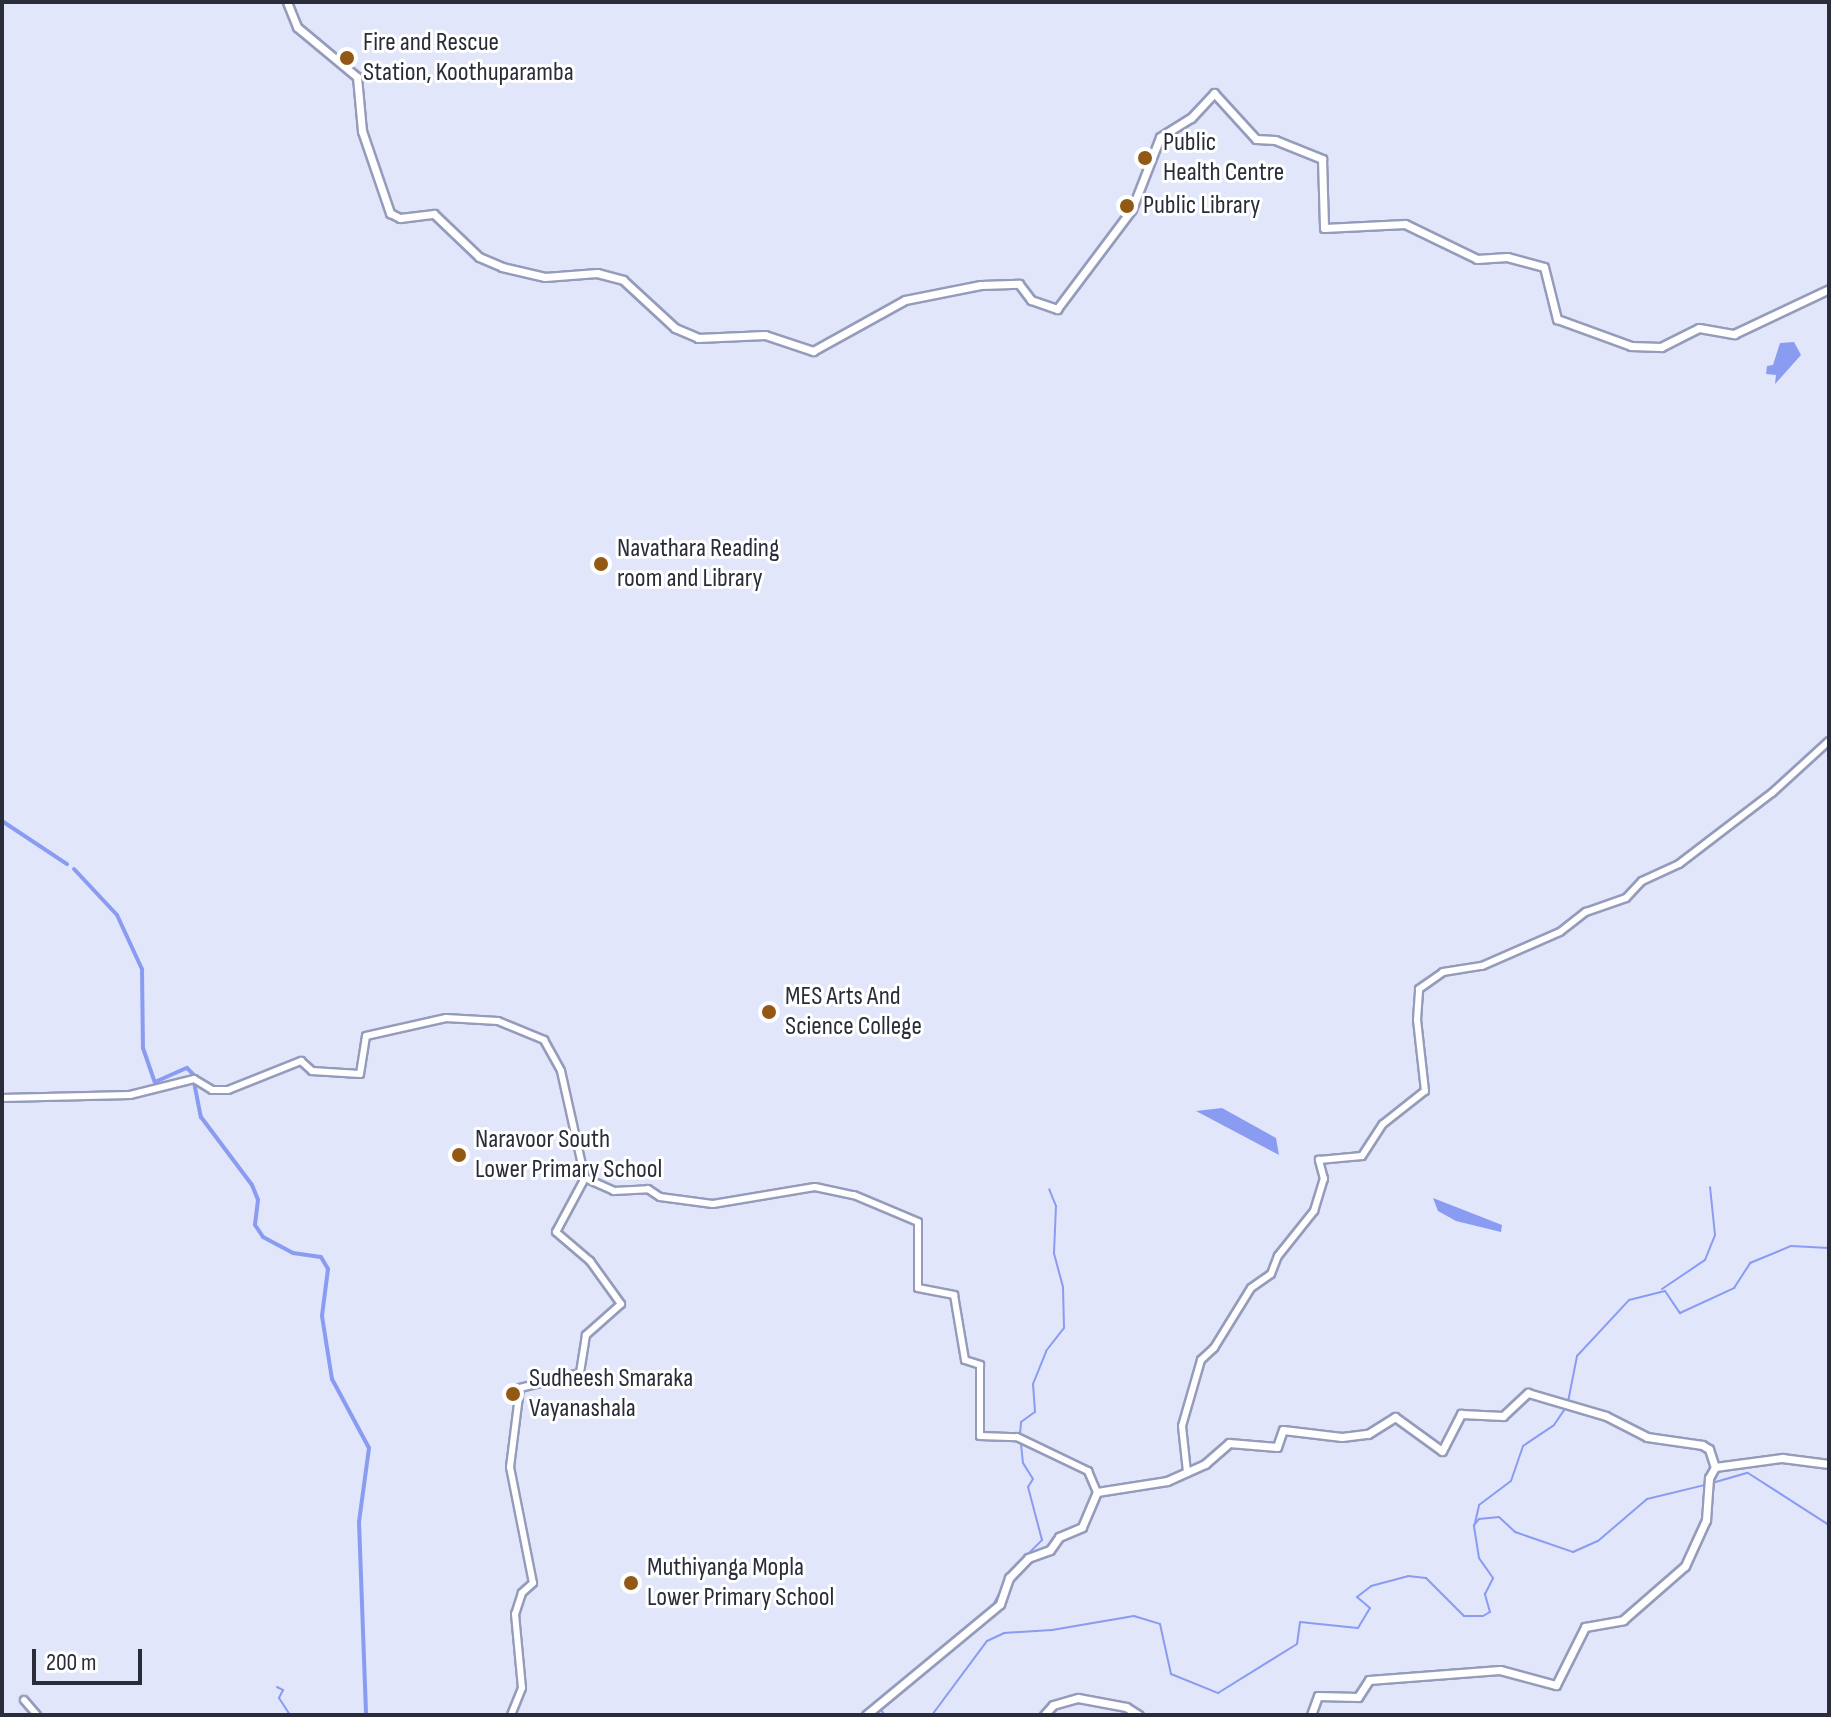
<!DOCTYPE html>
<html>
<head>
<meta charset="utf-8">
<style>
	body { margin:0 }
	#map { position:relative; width:1831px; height:1717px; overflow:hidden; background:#e1e6fa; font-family:"Sofia Sans Condensed",sans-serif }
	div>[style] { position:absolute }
	.water>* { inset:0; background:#8a9bf2 }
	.stream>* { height:2px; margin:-1px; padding:0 1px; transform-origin:1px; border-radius:1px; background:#8a9bf2 }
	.canal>* { height:4px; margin:-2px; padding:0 2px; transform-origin:2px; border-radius:2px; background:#8a9bf2 }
	.roads { filter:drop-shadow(2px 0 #959cbb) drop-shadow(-2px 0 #959cbb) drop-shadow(0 2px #959cbb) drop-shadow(0 -2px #959cbb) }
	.tertiary>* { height:6px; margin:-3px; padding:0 3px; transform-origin:3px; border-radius:3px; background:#fff }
	.secondary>* { height:7px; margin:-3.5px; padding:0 3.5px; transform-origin:3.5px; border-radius:3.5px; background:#fff }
	.dots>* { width:22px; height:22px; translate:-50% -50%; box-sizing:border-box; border:4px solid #fff; border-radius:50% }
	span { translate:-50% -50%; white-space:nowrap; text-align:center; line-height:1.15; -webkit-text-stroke:6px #fff; paint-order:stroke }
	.poi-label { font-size:26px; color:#2a2d39 }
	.left { translate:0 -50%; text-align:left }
	.frame { position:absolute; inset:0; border:4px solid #2a2d39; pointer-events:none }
	.scale { position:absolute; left:32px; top:1649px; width:110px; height:36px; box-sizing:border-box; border:4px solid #2a2d39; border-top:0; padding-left:10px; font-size:24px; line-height:28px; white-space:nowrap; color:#2a2d39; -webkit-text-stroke:6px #fff; paint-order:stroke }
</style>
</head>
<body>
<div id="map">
	<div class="water">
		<div style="clip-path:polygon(1794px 342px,1801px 355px,1775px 384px,1776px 375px,1766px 374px,1767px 366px,1773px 365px,1780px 343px)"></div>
		<div style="clip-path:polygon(1222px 1108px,1276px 1138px,1279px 1155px,1196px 1111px)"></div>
		<div style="clip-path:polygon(1433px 1198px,1502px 1225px,1501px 1232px,1456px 1221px,1438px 1211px)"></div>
	</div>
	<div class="stream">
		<div style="left:1662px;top:1289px;width:52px;rotate:-34deg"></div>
		<div style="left:1705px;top:1260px;width:27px;rotate:-68deg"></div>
		<div style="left:1715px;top:1235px;width:48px;rotate:-95.9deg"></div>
		<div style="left:1568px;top:1402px;width:47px;rotate:-78.9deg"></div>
		<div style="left:1577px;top:1356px;width:76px;rotate:-47.1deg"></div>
		<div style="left:1629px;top:1300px;width:37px;rotate:-14deg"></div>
		<div style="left:1665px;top:1291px;width:27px;rotate:56deg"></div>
		<div style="left:1680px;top:1313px;width:60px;rotate:-24.8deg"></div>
		<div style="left:1734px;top:1288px;width:30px;rotate:-57deg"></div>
		<div style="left:1750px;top:1263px;width:44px;rotate:-22.5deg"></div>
		<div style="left:1791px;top:1246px;width:38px;rotate:3deg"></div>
		<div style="left:1020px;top:1434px;width:12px;rotate:-85deg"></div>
		<div style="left:1021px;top:1422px;width:17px;rotate:-36deg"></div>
		<div style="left:1035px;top:1412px;width:28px;rotate:-94deg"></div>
		<div style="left:1033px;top:1384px;width:35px;rotate:-68deg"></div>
		<div style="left:1046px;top:1351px;width:29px;rotate:-52deg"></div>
		<div style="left:1064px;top:1328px;width:41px;rotate:-91.4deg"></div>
		<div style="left:1063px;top:1287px;width:35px;rotate:-105deg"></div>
		<div style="left:1054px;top:1253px;width:47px;rotate:-87.6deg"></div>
		<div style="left:1056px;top:1206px;width:18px;rotate:-112deg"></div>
		<div style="left:1712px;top:1483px;width:37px;rotate:-16deg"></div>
		<div style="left:1748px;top:1473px;width:96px;rotate:32.7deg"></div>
		<div style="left:1475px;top:1523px;width:18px;rotate:-77deg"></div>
		<div style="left:1479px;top:1505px;width:40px;rotate:-37deg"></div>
		<div style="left:1511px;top:1481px;width:37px;rotate:-71deg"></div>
		<div style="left:1523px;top:1446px;width:37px;rotate:-34deg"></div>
		<div style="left:1554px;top:1425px;width:18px;rotate:-56deg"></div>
		<div style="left:1016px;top:1566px;width:37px;rotate:-45deg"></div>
		<div style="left:1042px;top:1540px;width:55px;rotate:-104.8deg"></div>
		<div style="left:1028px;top:1487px;width:9px;rotate:-58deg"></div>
		<div style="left:1033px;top:1479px;width:19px;rotate:-122deg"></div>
		<div style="left:1023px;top:1463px;width:20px;rotate:-96deg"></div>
		<div style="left:992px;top:1607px;width:21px;rotate:-62deg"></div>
		<div style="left:900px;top:1682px;width:45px;rotate:-38.7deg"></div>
		<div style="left:277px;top:1687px;width:7px;rotate:27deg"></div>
		<div style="left:283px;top:1690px;width:9px;rotate:117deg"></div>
		<div style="left:279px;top:1698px;width:20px;rotate:57deg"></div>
		<div style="left:879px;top:1699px;width:25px;rotate:-40deg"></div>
		<div style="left:880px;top:1707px;width:9px;rotate:63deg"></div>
		<div style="left:932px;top:1715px;width:92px;rotate:-53.4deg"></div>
		<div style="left:987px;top:1641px;width:19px;rotate:-25deg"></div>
		<div style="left:1004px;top:1633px;width:48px;rotate:-3.6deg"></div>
		<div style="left:1052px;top:1630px;width:83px;rotate:-9.7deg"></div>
		<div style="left:1134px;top:1616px;width:27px;rotate:17deg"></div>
		<div style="left:1160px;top:1624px;width:51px;rotate:77.6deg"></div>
		<div style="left:1171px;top:1674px;width:51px;rotate:22deg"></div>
		<div style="left:1218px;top:1693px;width:93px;rotate:-31.8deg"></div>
		<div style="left:1297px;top:1644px;width:22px;rotate:-82deg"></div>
		<div style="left:1300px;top:1622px;width:58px;rotate:5.9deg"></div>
		<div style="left:1358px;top:1628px;width:23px;rotate:-59deg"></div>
		<div style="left:1370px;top:1608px;width:17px;rotate:-140deg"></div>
		<div style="left:1357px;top:1597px;width:18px;rotate:-38deg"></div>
		<div style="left:1371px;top:1586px;width:38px;rotate:-15deg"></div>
		<div style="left:1408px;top:1576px;width:18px;rotate:6deg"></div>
		<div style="left:1426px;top:1578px;width:54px;rotate:45deg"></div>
		<div style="left:1464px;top:1616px;width:19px"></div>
		<div style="left:1483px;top:1616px;width:8px;rotate:-30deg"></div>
		<div style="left:1490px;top:1612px;width:19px;rotate:-106deg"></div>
		<div style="left:1485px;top:1594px;width:18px;rotate:-63deg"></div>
		<div style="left:1493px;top:1578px;width:24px;rotate:-125deg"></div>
		<div style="left:1479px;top:1558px;width:33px;rotate:-99deg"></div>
		<div style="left:1474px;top:1525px;width:8px;rotate:-50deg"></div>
		<div style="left:1479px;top:1519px;width:20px;rotate:-6deg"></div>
		<div style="left:1499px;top:1517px;width:22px;rotate:43deg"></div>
		<div style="left:1515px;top:1532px;width:61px;rotate:19deg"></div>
		<div style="left:1573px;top:1552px;width:27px;rotate:-24deg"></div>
		<div style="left:1598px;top:1541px;width:65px;rotate:-40.6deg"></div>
		<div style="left:1647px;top:1499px;width:60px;rotate:-13.6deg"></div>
	</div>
	<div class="canal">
		<div style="left:2px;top:821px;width:78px;rotate:33.5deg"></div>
		<div style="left:74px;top:869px;width:63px;rotate:46.9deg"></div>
		<div style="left:117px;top:915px;width:60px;rotate:65.2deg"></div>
		<div style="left:142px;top:969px;width:79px;rotate:89.3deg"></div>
		<div style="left:143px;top:1048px;width:36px;rotate:71deg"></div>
		<div style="left:155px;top:1082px;width:35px;rotate:-24deg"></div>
		<div style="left:187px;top:1068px;width:10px;rotate:45deg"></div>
		<div style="left:194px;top:1082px;width:36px;rotate:79deg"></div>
		<div style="left:201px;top:1117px;width:85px;rotate:53.1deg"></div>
		<div style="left:252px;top:1185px;width:16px;rotate:68deg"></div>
		<div style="left:258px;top:1200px;width:25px;rotate:97deg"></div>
		<div style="left:255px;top:1225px;width:14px;rotate:56deg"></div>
		<div style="left:263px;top:1237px;width:34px;rotate:28deg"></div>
		<div style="left:293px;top:1253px;width:28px;rotate:8deg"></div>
		<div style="left:321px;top:1257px;width:14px;rotate:60deg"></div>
		<div style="left:328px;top:1269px;width:47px;rotate:97.3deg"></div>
		<div style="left:322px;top:1316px;width:64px;rotate:81deg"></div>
		<div style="left:332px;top:1379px;width:78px;rotate:61.8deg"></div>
		<div style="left:369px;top:1448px;width:75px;rotate:97.7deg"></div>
		<div style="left:359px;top:1522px;width:193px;rotate:87.9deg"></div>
	</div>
	<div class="roads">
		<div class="tertiary">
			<div style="left:2px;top:1098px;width:128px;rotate:-1.3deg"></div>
			<div style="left:130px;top:1095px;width:66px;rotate:-14deg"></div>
			<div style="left:194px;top:1079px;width:21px;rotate:31deg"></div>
			<div style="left:212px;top:1090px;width:16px"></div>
			<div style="left:228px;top:1090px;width:79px;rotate:-21.7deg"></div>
			<div style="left:301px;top:1061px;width:15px;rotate:42deg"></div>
			<div style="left:312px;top:1071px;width:48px;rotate:3.6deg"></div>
			<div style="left:360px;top:1074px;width:38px;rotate:-81deg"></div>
			<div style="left:366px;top:1036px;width:82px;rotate:-12.7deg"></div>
			<div style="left:446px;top:1018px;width:52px;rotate:3.3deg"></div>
			<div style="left:498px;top:1021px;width:50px;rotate:22.4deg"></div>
			<div style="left:544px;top:1040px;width:35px;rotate:61deg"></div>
			<div style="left:561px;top:1071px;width:110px;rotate:77.4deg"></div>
			<div style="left:585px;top:1178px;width:61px;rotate:118.2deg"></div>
			<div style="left:556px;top:1232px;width:45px;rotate:40.5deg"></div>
			<div style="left:590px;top:1261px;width:53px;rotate:54.2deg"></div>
			<div style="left:621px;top:1304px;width:47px;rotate:138.5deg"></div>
			<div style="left:586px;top:1335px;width:38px;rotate:99deg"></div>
			<div style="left:580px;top:1373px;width:62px;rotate:166deg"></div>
			<div style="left:520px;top:1388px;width:80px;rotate:97.2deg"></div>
			<div style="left:510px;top:1467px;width:118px;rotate:78.8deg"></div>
			<div style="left:533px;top:1583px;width:15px;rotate:138deg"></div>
			<div style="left:522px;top:1593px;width:22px;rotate:108deg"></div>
			<div style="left:515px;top:1614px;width:74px;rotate:84.6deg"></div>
			<div style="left:522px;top:1688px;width:29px;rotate:112deg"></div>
			<div style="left:585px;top:1178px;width:32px;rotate:24deg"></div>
			<div style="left:614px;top:1191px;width:34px;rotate:-3deg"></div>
			<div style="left:648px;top:1189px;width:14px;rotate:34deg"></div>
			<div style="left:660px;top:1197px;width:53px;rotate:7.5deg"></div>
			<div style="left:713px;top:1204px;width:103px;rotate:-9.5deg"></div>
			<div style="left:815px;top:1187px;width:40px;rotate:12deg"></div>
			<div style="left:854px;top:1195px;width:69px;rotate:22.9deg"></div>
			<div style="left:918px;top:1222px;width:66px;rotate:90deg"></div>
			<div style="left:918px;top:1288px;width:37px;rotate:11deg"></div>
			<div style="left:954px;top:1295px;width:66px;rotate:80.4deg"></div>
			<div style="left:965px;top:1360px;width:16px;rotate:18deg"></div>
			<div style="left:980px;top:1365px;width:71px;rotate:90deg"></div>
			<div style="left:980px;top:1436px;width:37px;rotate:2deg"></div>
			<div style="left:1017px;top:1437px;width:79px;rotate:25.6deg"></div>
			<div style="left:1088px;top:1471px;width:23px;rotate:67deg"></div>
			<div style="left:1187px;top:1472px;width:46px;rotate:-96.2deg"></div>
			<div style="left:1182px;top:1426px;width:69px;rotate:-73.9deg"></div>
			<div style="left:1201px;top:1360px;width:18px;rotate:-43deg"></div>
			<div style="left:1214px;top:1348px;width:70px;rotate:-58.3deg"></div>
			<div style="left:1251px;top:1288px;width:24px;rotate:-35deg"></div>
			<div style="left:1271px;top:1274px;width:19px;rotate:-69deg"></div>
			<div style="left:1278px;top:1256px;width:58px;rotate:-51.3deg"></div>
			<div style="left:1314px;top:1211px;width:34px;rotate:-73deg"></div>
			<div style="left:1324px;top:1179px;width:20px;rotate:-105deg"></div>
			<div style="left:1319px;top:1160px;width:43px;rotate:-5.3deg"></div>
			<div style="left:1362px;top:1156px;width:38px;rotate:-57deg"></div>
			<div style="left:1383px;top:1124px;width:53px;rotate:-38.2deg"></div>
			<div style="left:1425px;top:1091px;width:71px;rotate:-96.4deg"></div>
			<div style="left:1417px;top:1020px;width:31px;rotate:-86deg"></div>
			<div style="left:1419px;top:989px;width:29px;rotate:-35deg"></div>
			<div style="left:1443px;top:972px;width:39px;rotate:-9deg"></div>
			<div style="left:1482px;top:966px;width:85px;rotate:-23.6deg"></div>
			<div style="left:1560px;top:932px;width:33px;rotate:-38deg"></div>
			<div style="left:1586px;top:912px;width:42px;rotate:-19.3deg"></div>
			<div style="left:1626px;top:898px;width:23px;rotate:-47deg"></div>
			<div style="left:1642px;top:881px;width:41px;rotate:-24.7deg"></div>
			<div style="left:1679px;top:864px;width:117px;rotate:-37.4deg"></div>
			<div style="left:1772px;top:793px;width:77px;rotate:-42.4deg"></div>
			<div style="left:24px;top:1700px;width:20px;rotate:49deg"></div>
		</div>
		<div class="secondary">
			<div style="left:287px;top:2px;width:27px;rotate:68deg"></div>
			<div style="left:297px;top:27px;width:78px;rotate:39.8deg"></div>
			<div style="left:357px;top:77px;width:54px;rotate:84.7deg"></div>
			<div style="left:362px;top:131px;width:87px;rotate:71.1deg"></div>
			<div style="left:390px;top:213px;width:11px;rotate:27deg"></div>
			<div style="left:400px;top:218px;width:34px;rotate:-7deg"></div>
			<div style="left:434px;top:214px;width:62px;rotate:43.7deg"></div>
			<div style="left:479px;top:257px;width:25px;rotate:23deg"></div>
			<div style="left:502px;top:267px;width:44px;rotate:13.1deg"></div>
			<div style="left:545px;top:277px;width:52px;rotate:-4.4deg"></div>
			<div style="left:597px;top:273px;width:27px;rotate:15deg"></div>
			<div style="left:623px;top:280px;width:71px;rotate:42.7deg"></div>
			<div style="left:675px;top:328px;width:25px;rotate:23deg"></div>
			<div style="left:698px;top:338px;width:67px;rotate:-2.6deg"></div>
			<div style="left:765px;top:335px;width:51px;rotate:18.4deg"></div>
			<div style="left:813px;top:351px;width:105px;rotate:-29deg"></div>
			<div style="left:905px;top:300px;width:77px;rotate:-11.2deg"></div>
			<div style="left:981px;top:285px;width:38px;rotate:-2deg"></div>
			<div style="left:1019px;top:284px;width:20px;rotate:53deg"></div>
			<div style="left:1031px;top:300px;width:28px;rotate:19deg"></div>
			<div style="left:1057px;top:309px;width:125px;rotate:-53.1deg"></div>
			<div style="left:1132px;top:209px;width:77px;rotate:-68.7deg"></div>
			<div style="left:1160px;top:137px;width:36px;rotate:-32deg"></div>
			<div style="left:1191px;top:118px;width:34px;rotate:-47deg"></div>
			<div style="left:1214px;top:93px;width:62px;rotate:47.6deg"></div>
			<div style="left:1256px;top:139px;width:19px;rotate:3deg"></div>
			<div style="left:1275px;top:140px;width:51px;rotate:22deg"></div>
			<div style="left:1322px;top:159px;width:69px;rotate:88.3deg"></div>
			<div style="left:1324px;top:228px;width:81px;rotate:-2.8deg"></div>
			<div style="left:1405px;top:224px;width:80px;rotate:25.9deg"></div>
			<div style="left:1477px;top:259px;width:30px;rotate:-4deg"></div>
			<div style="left:1507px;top:257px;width:38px;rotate:15deg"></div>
			<div style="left:1544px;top:267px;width:54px;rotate:76deg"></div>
			<div style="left:1557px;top:319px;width:79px;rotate:20deg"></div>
			<div style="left:1631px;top:346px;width:30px;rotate:2deg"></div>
			<div style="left:1661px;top:347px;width:42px;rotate:-26.6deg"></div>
			<div style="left:1699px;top:328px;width:36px;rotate:10deg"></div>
			<div style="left:1734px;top:334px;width:105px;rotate:-25.3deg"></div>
			<div style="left:866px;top:1715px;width:174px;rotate:-39.6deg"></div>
			<div style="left:1000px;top:1604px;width:28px;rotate:-71deg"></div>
			<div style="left:1009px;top:1578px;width:28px;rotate:-46deg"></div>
			<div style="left:1028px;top:1558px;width:23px;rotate:-20deg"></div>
			<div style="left:1050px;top:1550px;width:16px;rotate:-55deg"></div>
			<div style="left:1059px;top:1537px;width:25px;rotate:-23deg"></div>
			<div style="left:1082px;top:1527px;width:38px;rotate:-67deg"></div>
			<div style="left:1097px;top:1492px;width:71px;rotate:-8.9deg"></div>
			<div style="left:1167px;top:1481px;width:42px;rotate:-24.1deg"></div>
			<div style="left:1205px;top:1464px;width:32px;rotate:-41deg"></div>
			<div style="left:1229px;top:1443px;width:48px;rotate:4.8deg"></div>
			<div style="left:1277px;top:1447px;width:18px;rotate:-71deg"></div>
			<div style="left:1283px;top:1430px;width:59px;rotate:6.8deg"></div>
			<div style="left:1342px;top:1437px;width:26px;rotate:-7deg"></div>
			<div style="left:1368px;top:1434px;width:32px;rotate:-32deg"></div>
			<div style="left:1395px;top:1417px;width:58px;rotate:35.9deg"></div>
			<div style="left:1442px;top:1451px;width:42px;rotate:-62.8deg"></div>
			<div style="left:1461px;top:1414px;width:42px;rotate:2.7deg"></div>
			<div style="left:1503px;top:1416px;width:34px;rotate:-43deg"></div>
			<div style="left:1528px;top:1393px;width:81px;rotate:16.4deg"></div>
			<div style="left:1606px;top:1416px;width:46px;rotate:27.1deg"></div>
			<div style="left:1647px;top:1437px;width:56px;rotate:8.3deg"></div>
			<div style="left:1702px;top:1445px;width:8px;rotate:30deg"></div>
			<div style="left:1709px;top:1449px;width:19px;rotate:72deg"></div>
			<div style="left:1715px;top:1467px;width:68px;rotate:-7.7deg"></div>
			<div style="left:1782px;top:1458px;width:47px;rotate:7.3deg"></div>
			<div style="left:1044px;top:1715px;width:13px;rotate:-48deg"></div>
			<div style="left:1053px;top:1705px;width:26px;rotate:-16deg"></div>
			<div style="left:1078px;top:1698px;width:49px;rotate:10.6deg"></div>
			<div style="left:1126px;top:1707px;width:15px;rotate:32deg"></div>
			<div style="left:1311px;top:1715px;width:20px;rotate:-70deg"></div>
			<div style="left:1318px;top:1696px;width:40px;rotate:1.4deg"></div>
			<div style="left:1358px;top:1697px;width:20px;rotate:-57deg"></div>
			<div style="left:1369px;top:1680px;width:131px;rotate:-4.4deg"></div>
			<div style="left:1500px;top:1670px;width:58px;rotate:15deg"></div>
			<div style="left:1556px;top:1685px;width:65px;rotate:-63.4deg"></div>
			<div style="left:1585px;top:1627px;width:39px;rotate:-10deg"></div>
			<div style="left:1623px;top:1620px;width:82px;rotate:-41.1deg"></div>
			<div style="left:1685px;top:1566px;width:51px;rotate:-65.5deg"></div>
			<div style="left:1706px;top:1520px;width:42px;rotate:-85.9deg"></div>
			<div style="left:1709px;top:1478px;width:13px;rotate:-61deg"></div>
		</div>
	</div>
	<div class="dots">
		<div style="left:347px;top:58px;background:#925814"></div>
		<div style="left:1145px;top:158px;background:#925814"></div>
		<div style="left:1127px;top:206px;background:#925814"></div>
		<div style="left:601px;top:564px;background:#925814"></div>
		<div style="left:769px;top:1012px;background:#925814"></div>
		<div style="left:459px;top:1155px;background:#925814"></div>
		<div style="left:513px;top:1394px;background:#925814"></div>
		<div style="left:631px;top:1583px;background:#925814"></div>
	</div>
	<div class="poi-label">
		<span class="left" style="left:363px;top:58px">Fire and Rescue<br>Station, Koothuparamba</span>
		<span class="left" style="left:1163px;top:158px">Public<br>Health Centre</span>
		<span class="left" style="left:1143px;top:206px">Public Library</span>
		<span class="left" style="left:617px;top:564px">Navathara Reading<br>room and Library</span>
		<span class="left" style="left:785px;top:1012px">MES Arts And<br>Science College</span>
		<span class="left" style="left:475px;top:1155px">Naravoor South<br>Lower Primary School</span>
		<span class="left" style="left:529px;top:1394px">Sudheesh Smaraka<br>Vayanashala</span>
		<span class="left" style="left:647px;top:1583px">Muthiyanga Mopla<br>Lower Primary School</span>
	</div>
	<div class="frame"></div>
	<div class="scale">200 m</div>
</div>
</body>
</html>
